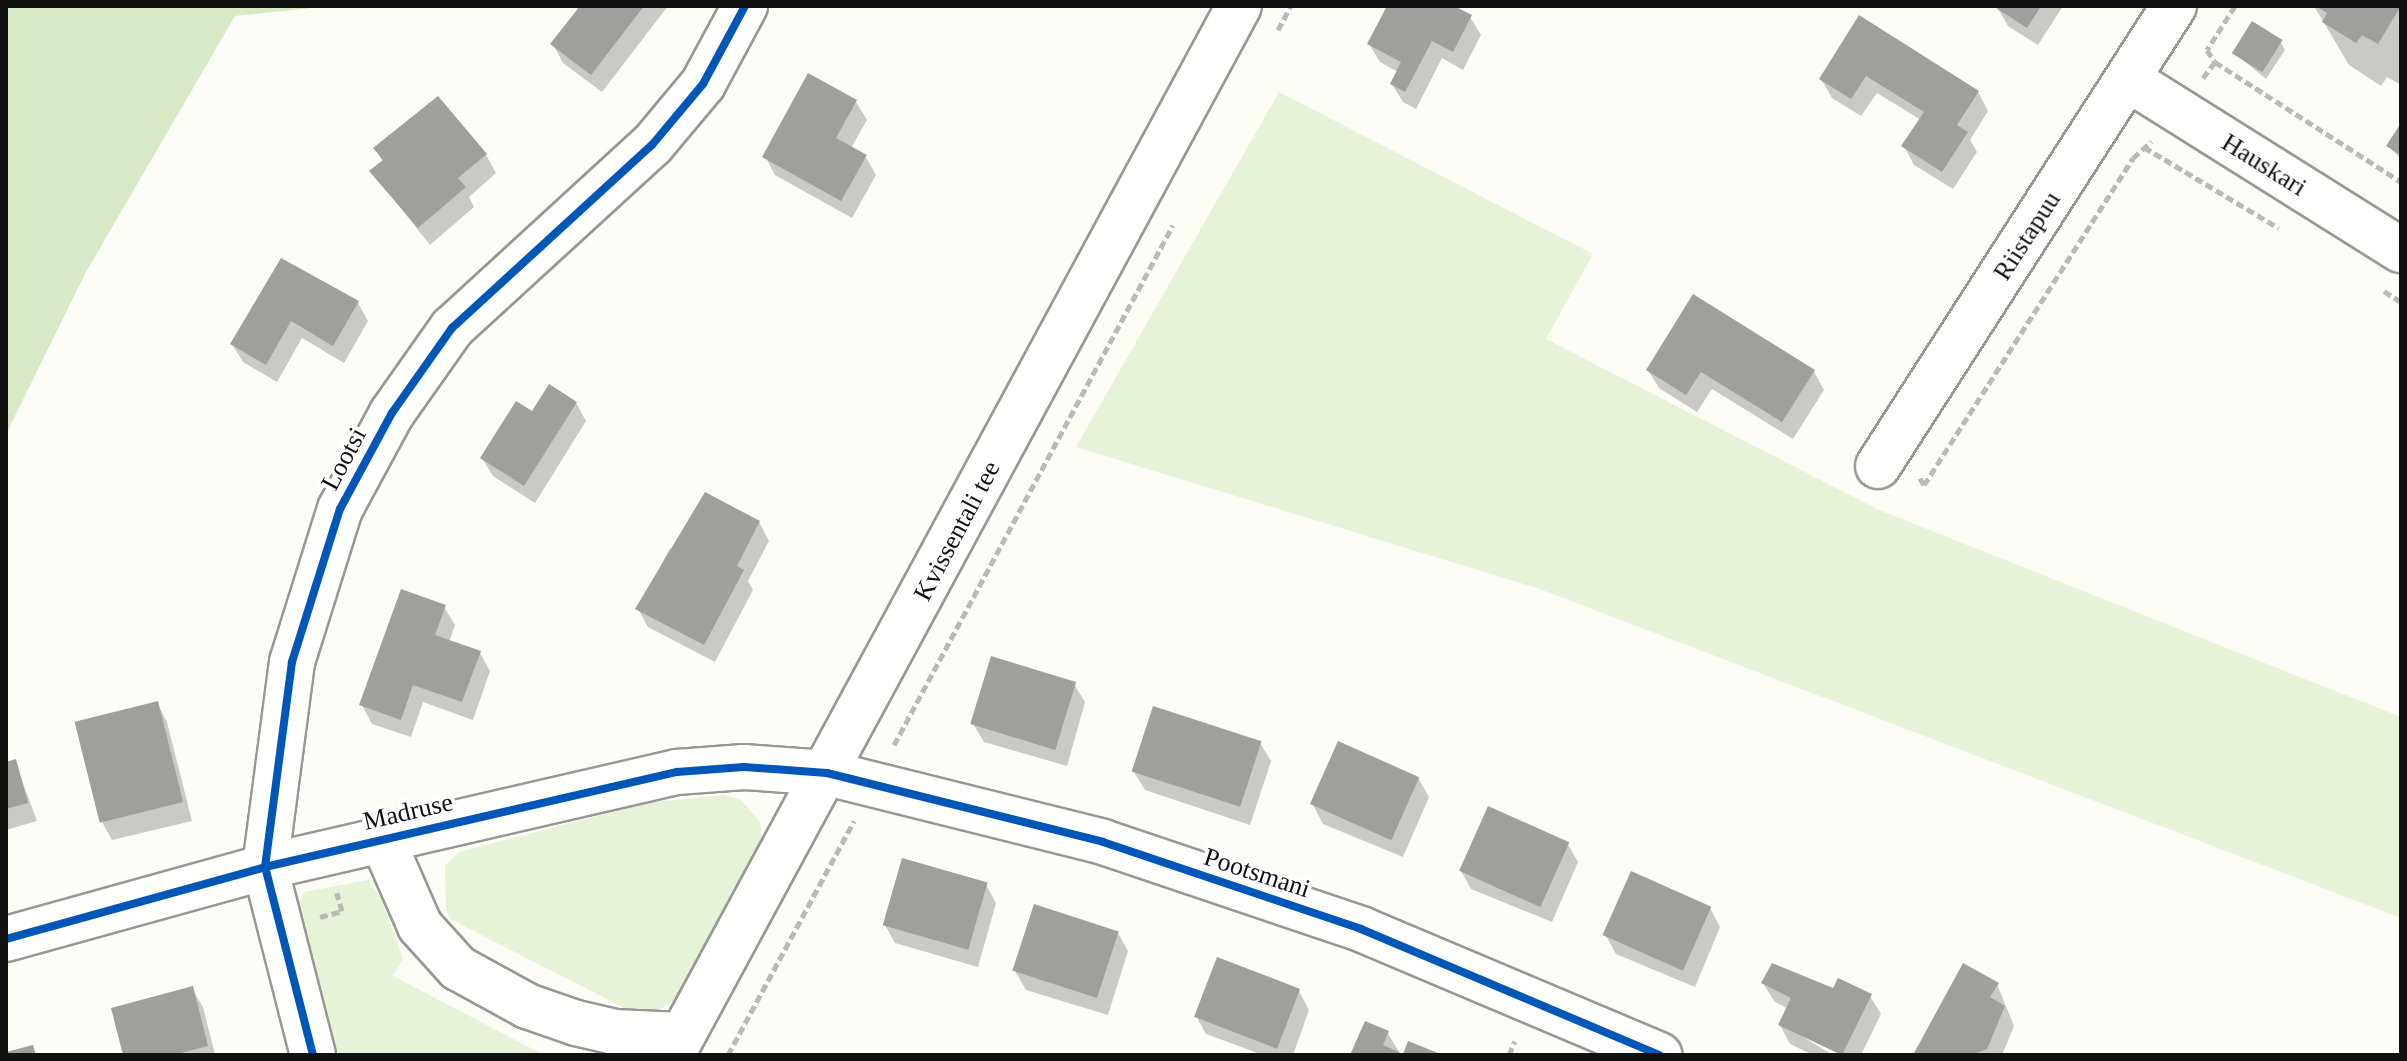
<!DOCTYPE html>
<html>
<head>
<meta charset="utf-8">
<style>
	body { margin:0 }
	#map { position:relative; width:2407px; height:1061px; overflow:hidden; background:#fdfcf7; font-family:"Times New Roman",serif }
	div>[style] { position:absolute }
	.green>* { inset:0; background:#e7f3d7 }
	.forest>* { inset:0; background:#d8eac5 }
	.shadow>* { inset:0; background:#0003 }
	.building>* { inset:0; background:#a19f9c; transform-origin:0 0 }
	.path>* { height:5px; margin-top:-2.5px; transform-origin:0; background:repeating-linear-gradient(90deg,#b9b9b8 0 8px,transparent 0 12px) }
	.roads { filter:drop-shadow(2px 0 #979795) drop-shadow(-2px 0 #979795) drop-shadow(0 2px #979795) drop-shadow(0 -2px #979795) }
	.minor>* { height:44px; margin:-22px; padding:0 22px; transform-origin:22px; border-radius:22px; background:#fffffe }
	.cycleway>* { height:8px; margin:-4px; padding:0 4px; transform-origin:4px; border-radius:4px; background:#0057b8 }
	span { translate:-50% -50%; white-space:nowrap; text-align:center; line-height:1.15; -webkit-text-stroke:8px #fff; paint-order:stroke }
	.street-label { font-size:26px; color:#111 }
	.frame { position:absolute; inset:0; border:8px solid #111; pointer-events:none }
</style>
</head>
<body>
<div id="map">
	<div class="green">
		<div style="clip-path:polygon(1279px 92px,1593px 254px,1546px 339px,1879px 510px,2401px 717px,2401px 918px,1537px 588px,1076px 447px)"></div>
		<div style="clip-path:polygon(725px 795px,741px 800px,761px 823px,761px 844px,688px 992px,659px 1010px,638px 1015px,450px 919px,446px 910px,445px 866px,459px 852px,652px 802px)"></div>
		<div style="clip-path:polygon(368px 880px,381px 898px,403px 959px,393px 976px,544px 1055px,330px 1055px,292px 915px,304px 892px)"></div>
	</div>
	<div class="forest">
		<div style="clip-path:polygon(6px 6px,331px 6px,235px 16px,86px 272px,6px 434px)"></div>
	</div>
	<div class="shadow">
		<div style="clip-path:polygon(582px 6px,668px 6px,602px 92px,563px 63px,553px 44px)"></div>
		<div style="clip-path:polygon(1389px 6px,1450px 6px,1470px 17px,1481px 35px,1463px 70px,1442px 58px,1416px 109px,1403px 102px,1392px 84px,1398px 72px,1380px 62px,1369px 44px)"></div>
		<div style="clip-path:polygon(2063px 6px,2038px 45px,2008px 26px,1997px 7px)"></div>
		<div style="clip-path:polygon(2314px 6px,2401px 6px,2401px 85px,2387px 77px,2381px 86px,2349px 65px)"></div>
		<div style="clip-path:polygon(1860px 18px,1978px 92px,1988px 111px,1970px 140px,1977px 152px,1953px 189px,1914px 165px,1904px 146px,1921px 120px,1877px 93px,1861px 116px,1832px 98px,1821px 79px)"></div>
		<div style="clip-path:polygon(2280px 41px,2285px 50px,2266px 79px,2234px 53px)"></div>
		<div style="clip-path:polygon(856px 102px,867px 120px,851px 148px,865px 156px,876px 175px,852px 218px,775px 175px,765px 156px)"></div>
		<div style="clip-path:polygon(2401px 127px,2401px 159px,2388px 146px)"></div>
		<div style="clip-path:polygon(376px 149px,486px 155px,496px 173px,469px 197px,474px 207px,430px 245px,372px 172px,383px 162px)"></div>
		<div style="clip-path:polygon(282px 260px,358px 303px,368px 321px,344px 363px,302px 338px,277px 382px,243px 362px,232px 344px)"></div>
		<div style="clip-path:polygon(1648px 370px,1814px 372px,1824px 390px,1793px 439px,1712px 389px,1697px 412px,1659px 388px)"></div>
		<div style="clip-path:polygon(576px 403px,586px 421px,535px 503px,493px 476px,482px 458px,533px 414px)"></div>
		<div style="clip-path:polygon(759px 522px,769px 541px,748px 581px,753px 590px,715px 662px,648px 627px,638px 609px,670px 548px,676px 551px)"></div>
		<div style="clip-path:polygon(444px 607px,455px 625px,449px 642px,480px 653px,490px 671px,473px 720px,423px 702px,411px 737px,372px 724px,362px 705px)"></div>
		<div style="clip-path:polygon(1074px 684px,1085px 702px,1067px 766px,984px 742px,973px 724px)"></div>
		<div style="clip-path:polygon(157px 703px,167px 722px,192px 821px,112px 840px,102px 822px)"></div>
		<div style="clip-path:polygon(1260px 743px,1271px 761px,1250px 825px,1145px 790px,1134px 772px)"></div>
		<div style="clip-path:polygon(15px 761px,37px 821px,6px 830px,6px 764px)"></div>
		<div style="clip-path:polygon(1418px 778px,1429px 797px,1403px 857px,1323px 824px,1313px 805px)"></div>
		<div style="clip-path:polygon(1567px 843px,1578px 862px,1552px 922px,1471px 889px,1461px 871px)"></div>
		<div style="clip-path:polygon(986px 885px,996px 903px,978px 967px,895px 943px,885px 925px)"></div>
		<div style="clip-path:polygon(1710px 908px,1720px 927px,1695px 987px,1616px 954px,1606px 936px)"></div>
		<div style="clip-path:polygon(1118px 933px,1128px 951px,1108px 1015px,1026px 990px,1015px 971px)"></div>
		<div style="clip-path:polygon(1763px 983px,1870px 996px,1881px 1014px,1861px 1055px,1841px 1055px,1793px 1031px,1833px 1055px,1813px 1055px,1790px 1044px,1780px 1025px,1788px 1009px,1774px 1001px)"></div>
		<div style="clip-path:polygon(1997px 984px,2014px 1026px,2002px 1055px,1915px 1055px)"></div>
		<div style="clip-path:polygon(192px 989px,203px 1007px,215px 1055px,125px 1055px)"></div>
		<div style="clip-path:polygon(1299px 991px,1309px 1010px,1293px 1055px,1263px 1055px,1206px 1034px,1196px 1016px)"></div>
		<div style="clip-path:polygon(1387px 1032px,1401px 1055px,1352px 1055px)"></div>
	</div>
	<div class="building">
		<div style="clip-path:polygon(580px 6px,644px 6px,591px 75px,550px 44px)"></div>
		<div style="clip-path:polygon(1387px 6px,1454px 6px,1472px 15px,1453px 52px,1432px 41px,1405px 92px,1390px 84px,1401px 62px,1367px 44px)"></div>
		<div style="clip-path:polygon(1993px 6px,2041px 6px,2027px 28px)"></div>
		<div style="clip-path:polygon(2316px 6px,2401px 6px,2378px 44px,2362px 35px,2356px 43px,2322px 22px,2327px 13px)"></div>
		<div style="clip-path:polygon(1859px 15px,1979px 91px,1957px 125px,1968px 132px,1942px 172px,1901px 146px,1924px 112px,1866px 76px,1851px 99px,1819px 79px)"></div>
		<div style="left:2252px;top:21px;width:36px;height:38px;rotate:32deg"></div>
		<div style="clip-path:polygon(808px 73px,857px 100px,836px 138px,867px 155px,841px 201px,762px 157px)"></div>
		<div style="clip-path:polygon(438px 96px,487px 154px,458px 178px,466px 187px,418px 228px,369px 171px,383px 160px,373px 148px)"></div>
		<div style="clip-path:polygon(2401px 123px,2401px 155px,2386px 146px)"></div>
		<div style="clip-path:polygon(281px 258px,359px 301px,333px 346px,291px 321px,266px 365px,230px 344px)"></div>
		<div style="clip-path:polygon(1693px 294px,1815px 370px,1782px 422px,1701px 372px,1686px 395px,1646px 370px)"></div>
		<div style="clip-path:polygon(549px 384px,577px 402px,524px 486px,480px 458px,516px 401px,532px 411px)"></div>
		<div style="clip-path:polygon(705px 492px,760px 521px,737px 566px,744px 570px,704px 645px,635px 609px)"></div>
		<div style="clip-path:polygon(401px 589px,446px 605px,435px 635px,481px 651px,462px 702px,413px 685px,401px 720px,359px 705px)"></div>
		<div style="left:991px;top:656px;width:89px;height:71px;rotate:17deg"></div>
		<div style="left:158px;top:701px;width:104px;height:86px;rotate:76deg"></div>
		<div style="left:1153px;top:706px;width:114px;height:69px;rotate:18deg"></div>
		<div style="left:1338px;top:741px;width:89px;height:69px;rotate:24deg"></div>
		<div style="clip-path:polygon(16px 759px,28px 803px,6px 809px,6px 762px)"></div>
		<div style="left:1488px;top:806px;width:89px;height:71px;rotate:24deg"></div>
		<div style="left:902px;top:858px;width:89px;height:70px;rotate:16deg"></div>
		<div style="left:1631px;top:871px;width:88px;height:70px;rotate:24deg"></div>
		<div style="left:1034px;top:904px;width:89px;height:70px;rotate:18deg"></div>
		<div style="left:1217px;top:957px;width:89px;height:64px;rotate:21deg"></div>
		<div style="clip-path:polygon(1772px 963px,1833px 988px,1838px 978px,1872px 994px,1842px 1055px,1778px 1025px,1791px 998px,1761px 983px)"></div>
		<div style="clip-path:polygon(1963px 963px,1999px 983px,1990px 997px,2005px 1006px,1987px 1049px,1971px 1055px,1913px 1055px)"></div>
		<div style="clip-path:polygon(193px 986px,208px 1046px,173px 1055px,123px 1055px,111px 1008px)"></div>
		<div style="clip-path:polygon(1365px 1021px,1389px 1031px,1383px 1045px,1403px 1054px,1408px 1041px,1443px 1055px,1350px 1055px)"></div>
		<div style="clip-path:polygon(33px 1045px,36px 1055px,6px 1055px,6px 1052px)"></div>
	</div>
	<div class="path">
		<div style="left:2235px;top:6px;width:52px;rotate:122.5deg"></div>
		<div style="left:2207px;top:50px;width:14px;rotate:56deg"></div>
		<div style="left:2215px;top:62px;width:221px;rotate:32.8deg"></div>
		<div style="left:1278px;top:30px;width:27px;rotate:-62deg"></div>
		<div style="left:2203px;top:78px;width:20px;rotate:-53deg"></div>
		<div style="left:2144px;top:147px;width:157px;rotate:31deg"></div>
		<div style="left:2384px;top:291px;width:20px;rotate:33deg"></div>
		<div style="left:1920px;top:478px;width:8px;rotate:60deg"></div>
		<div style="left:1924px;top:485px;width:388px;rotate:-57.4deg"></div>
		<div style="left:2133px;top:158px;width:25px;rotate:-42deg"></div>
		<div style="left:894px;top:745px;width:590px;rotate:-61.78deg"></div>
		<div style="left:320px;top:917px;width:23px;rotate:-15deg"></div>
		<div style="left:342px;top:911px;width:19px;rotate:-106deg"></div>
		<div style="left:728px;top:1055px;width:266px;rotate:-61.7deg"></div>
		<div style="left:1509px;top:1055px;width:15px;rotate:-67deg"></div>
	</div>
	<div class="roads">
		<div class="minor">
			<div style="left:2128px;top:79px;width:322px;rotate:32.1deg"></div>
			<div style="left:1878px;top:466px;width:547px;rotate:-57.24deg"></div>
			<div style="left:382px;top:839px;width:95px;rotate:66.4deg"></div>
			<div style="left:420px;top:926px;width:57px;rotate:47.9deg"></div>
			<div style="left:458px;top:968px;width:79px;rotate:28.8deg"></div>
			<div style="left:527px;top:1006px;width:52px;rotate:19.1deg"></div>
			<div style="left:576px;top:1023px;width:39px;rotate:13deg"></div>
			<div style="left:614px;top:1032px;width:68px;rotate:2.5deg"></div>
			<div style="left:6px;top:939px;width:269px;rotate:-15.5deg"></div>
			<div style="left:265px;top:867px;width:423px;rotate:-13deg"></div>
			<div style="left:677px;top:772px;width:67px;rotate:-4.3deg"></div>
			<div style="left:744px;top:767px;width:83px;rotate:4.1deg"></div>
			<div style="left:827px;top:773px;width:284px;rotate:14deg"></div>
			<div style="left:1103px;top:842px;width:272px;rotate:18.6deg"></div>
			<div style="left:1361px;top:929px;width:324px;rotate:22.9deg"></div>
			<div style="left:313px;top:1055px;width:194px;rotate:-104.3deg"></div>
			<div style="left:265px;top:867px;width:207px;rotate:-82.5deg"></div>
			<div style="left:292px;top:662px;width:160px;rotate:-72.6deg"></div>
			<div style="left:340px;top:509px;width:109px;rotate:-61.6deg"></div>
			<div style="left:392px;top:413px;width:104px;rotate:-54.8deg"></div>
			<div style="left:452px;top:328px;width:271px;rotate:-42.5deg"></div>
			<div style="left:652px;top:145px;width:80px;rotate:-50.1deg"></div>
			<div style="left:703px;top:84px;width:89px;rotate:-61.7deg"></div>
			<div style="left:672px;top:1055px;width:1192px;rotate:-61.61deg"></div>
		</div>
	</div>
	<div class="cycleway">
		<div style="left:6px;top:939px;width:269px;rotate:-15.5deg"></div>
		<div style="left:265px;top:867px;width:423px;rotate:-13deg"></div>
		<div style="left:677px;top:772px;width:67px;rotate:-4.3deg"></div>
		<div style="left:744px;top:767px;width:83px;rotate:4.1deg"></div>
		<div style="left:827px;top:773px;width:284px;rotate:14deg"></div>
		<div style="left:1103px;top:842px;width:272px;rotate:18.6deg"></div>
		<div style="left:1361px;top:929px;width:324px;rotate:22.9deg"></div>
		<div style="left:313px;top:1055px;width:194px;rotate:-104.3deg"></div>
		<div style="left:265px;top:867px;width:207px;rotate:-82.5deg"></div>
		<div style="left:292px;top:662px;width:160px;rotate:-72.6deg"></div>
		<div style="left:340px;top:509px;width:109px;rotate:-61.6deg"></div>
		<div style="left:392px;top:413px;width:104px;rotate:-54.8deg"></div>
		<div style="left:452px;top:328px;width:271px;rotate:-42.5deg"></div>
		<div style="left:652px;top:145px;width:80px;rotate:-50.1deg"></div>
		<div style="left:703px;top:84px;width:89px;rotate:-61.7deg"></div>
	</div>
	<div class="street-label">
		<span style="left:2264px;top:165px;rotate:32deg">Hauskari</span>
		<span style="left:2027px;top:236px;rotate:-57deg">Riistapuu</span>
		<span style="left:344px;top:459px;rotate:-62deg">Lootsi</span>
		<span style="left:957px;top:531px;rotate:-62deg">Kvissentali tee</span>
		<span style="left:408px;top:812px;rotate:-13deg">Madruse</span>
		<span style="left:1257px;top:873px;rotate:18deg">Pootsmani</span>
	</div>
	<div class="frame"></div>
</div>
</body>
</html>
